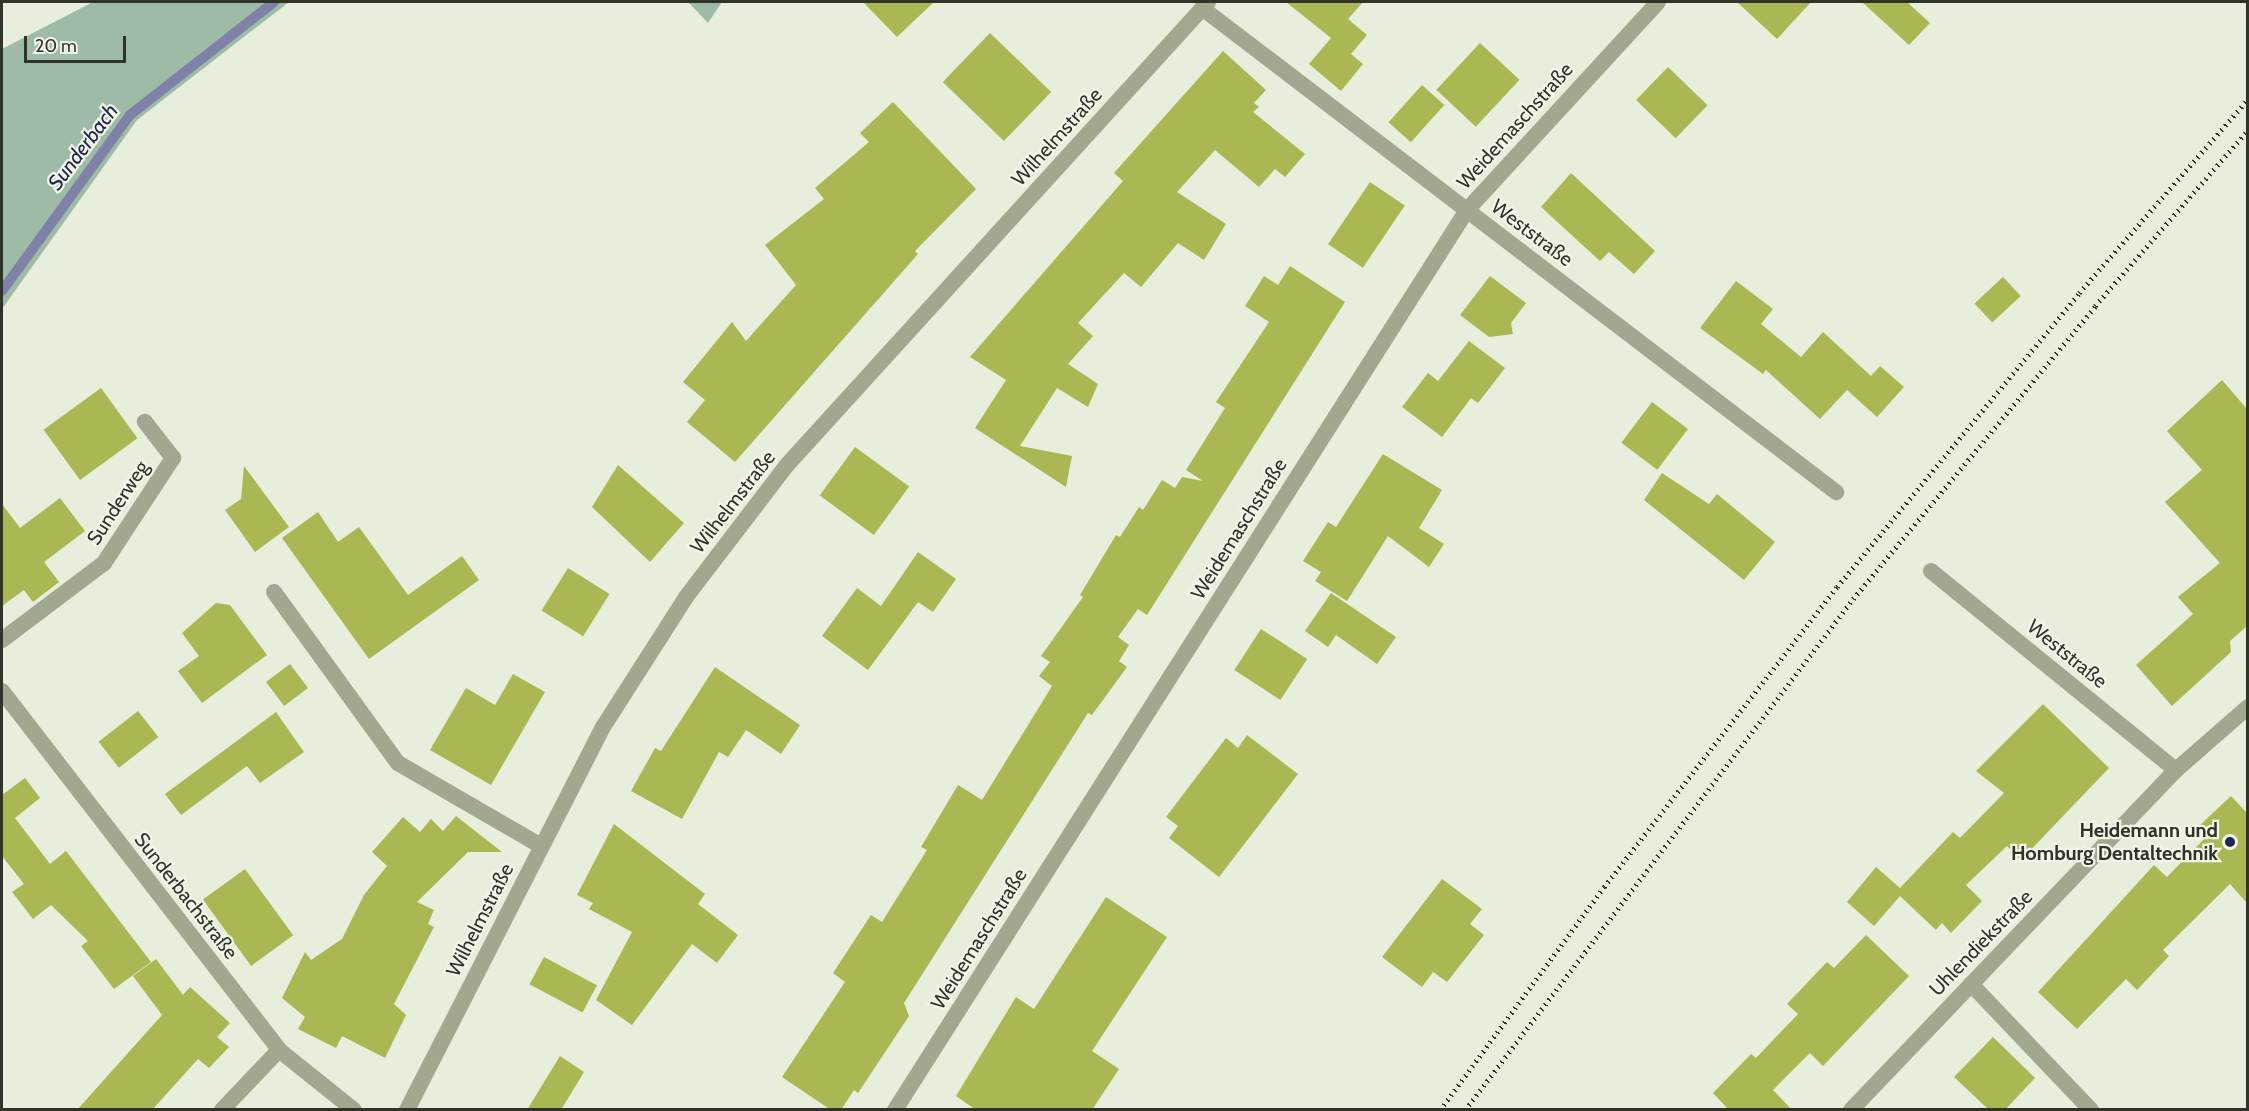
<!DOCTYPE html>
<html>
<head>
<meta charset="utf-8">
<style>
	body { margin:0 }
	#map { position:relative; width:2249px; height:1111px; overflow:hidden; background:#e7eedc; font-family:Cabin,sans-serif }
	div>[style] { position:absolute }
	.green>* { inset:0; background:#9ebca5 }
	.stream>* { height:10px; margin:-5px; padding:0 5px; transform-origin:5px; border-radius:5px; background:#7f82a8 }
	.building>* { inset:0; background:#aab752; transform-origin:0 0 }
	.service>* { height:16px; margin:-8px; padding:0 8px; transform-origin:8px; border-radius:8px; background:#a0a890 }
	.minor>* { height:16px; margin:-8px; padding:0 8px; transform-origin:8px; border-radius:8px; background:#a0a890 }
	.rail>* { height:4.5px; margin-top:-2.25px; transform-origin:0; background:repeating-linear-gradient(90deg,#313328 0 1.5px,transparent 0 6px) }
	.dots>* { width:16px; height:16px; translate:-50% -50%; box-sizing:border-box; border:3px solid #f0f7e8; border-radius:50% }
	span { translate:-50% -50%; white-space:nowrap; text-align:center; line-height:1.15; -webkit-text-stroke:4.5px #f0f7e8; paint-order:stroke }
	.street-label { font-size:20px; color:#313328 }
	.poi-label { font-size:20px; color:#313328; font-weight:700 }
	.right { translate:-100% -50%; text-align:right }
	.water-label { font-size:21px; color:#232550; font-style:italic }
	.frame { position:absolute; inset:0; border:3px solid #313328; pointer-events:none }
	.scale { position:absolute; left:24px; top:36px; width:102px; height:27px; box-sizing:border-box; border:3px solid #313328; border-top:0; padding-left:8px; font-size:18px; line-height:21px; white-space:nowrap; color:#313328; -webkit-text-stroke:4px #f0f7e8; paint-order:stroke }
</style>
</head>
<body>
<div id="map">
	<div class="green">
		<div style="clip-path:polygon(93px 2px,289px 2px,137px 120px,2px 309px,2px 49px)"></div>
		<div style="clip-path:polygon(688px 2px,722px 2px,708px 23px)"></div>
	</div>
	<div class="stream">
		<div style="left:2px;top:291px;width:218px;rotate:-54deg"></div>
		<div style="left:130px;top:115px;width:183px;rotate:-38.1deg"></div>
	</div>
	<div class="building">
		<div style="clip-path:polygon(863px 2px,934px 2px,897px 37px)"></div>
		<div style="clip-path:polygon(1286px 2px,1363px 2px,1348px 19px,1367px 35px,1351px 54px,1363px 64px,1341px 91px,1309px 64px,1331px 38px)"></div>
		<div style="clip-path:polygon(1737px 2px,1811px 2px,1777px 39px)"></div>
		<div style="clip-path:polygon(1862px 2px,1907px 2px,1930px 23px,1909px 45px)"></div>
		<div style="left:990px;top:33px;width:85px;height:68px;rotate:44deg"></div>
		<div style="left:1480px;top:43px;width:54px;height:64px;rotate:43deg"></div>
		<div style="clip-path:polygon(1223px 51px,1266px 90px,1254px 103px,1259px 107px,1253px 112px,1305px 154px,1285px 177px,1275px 169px,1259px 187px,1215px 150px,1177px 192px,1226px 224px,1204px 260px,1178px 243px,1141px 287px,1124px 273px,1078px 323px,1093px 336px,1068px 364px,1098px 384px,1088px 407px,1057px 388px,1020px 446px,1072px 456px,1066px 487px,975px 428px,1006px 380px,970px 357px,1123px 181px,1114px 173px)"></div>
		<div style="left:1668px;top:67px;width:55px;height:46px;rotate:44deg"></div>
		<div style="left:1422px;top:85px;width:30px;height:50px;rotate:42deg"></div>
		<div style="clip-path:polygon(893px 102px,976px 189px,915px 251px,918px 254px,735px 462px,687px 422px,705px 400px,683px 382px,732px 322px,746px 341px,796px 285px,765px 245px,824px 199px,815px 188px,869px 142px,860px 133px)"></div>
		<div style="clip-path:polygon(1571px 173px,1655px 251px,1634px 274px,1609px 252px,1600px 261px,1541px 207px)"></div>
		<div style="left:1370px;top:182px;width:42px;height:75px;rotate:34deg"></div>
		<div style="clip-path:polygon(1290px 266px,1345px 302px,1147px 615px,1138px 609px,1118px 637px,1129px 645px,1119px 661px,1127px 667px,1092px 715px,1088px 713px,904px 1003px,909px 1016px,858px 1093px,854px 1090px,841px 1110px,831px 1110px,782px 1077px,845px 982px,833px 973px,871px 915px,882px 922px,927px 850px,921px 847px,958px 785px,982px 800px,1052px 686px,1039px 676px,1050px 662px,1041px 656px,1083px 597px,1080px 595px,1116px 535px,1120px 537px,1139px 507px,1143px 510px,1162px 480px,1175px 488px,1182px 477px,1203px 481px,1186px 470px,1225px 408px,1216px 402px,1269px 322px,1245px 306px,1264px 276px,1278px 285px)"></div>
		<div style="clip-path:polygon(1490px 276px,1526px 303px,1511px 323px,1513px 334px,1489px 337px,1460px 315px)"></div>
		<div style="left:2003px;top:277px;width:26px;height:39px;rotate:47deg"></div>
		<div style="clip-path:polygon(1736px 281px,1773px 309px,1761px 324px,1801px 357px,1823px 332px,1871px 376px,1880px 366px,1904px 387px,1877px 417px,1847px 390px,1820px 419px,1766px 370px,1763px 374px,1700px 328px)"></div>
		<div style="clip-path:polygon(1469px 341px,1505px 368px,1478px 403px,1471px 398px,1442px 437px,1402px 407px,1428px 373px,1438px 381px)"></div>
		<div style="clip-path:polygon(2222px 380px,2247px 409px,2247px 626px,2230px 641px,2231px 652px,2172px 706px,2136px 665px,2193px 614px,2178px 597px,2220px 563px,2165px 502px,2202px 470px,2167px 431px)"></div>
		<div style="left:101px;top:388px;width:62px;height:71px;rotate:54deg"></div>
		<div style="left:1652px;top:402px;width:45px;height:51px;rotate:37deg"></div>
		<div style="left:855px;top:447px;width:67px;height:60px;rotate:36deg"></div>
		<div style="clip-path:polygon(1383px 454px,1442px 490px,1419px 528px,1444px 544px,1429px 567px,1388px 536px,1347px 601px,1315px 581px,1321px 572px,1303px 561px,1328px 522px,1336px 527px)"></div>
		<div style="clip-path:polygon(618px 465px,684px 523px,650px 562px,592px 507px)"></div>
		<div style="clip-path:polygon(244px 466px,289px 527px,255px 552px,225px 510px,241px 499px)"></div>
		<div style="clip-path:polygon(1662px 473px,1709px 504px,1717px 494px,1775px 542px,1744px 580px,1644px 500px)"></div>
		<div style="clip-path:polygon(60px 498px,85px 531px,44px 562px,59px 582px,33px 602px,24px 590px,2px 606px,2px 504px,20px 528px)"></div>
		<div style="clip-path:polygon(318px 512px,338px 542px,359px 527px,408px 595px,462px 556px,479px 580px,369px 659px,282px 538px)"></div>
		<div style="clip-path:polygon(918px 552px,956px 579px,933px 612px,918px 602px,868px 670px,822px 636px,857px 588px,881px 606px)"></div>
		<div style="left:568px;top:568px;width:49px;height:50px;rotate:32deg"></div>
		<div style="clip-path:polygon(1331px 593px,1396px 637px,1377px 664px,1336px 635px,1328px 647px,1305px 631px)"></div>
		<div style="clip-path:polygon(216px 603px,230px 605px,267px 655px,202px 703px,178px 671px,199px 656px,182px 633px)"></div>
		<div style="left:1261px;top:629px;width:55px;height:49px;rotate:33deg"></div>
		<div style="left:290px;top:664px;width:30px;height:30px;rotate:53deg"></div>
		<div style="clip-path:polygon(715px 667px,800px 725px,781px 754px,746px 730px,728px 757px,719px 752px,682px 819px,631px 791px,655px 748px,661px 751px)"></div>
		<div style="clip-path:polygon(513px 674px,545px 692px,491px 785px,430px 750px,466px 688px,495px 705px)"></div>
		<div style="clip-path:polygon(2043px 704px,2109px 768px,2021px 860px,2007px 846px,1966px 885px,1982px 901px,1951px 933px,1942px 923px,1936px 930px,1900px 896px,1874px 926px,1847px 902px,1876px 867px,1900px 888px,1953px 832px,1960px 838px,2004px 793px,1976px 771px)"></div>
		<div style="left:138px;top:711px;width:33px;height:50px;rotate:52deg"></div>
		<div style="clip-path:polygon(276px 712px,304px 752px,260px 783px,247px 766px,181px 815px,165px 794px)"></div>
		<div style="clip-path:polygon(1247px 735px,1298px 774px,1219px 877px,1169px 838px,1178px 826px,1166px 817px,1226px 738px,1238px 748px)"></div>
		<div style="clip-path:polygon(25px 778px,40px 798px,15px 818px,50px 864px,66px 851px,151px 962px,114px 989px,81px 946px,88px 941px,51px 905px,33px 919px,12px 892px,24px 884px,2px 856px,2px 795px)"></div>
		<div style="clip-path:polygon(2231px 796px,2247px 813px,2247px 903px,2230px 884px,2163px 950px,2169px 956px,2137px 990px,2126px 979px,2077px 1029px,2038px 992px,2154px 865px,2167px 877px,2207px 836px,2198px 827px)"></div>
		<div style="clip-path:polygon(456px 816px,502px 852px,468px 852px,417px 902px,434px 910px,428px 924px,434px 927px,394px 1004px,406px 1015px,385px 1058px,342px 1036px,336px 1048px,298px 1029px,305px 1017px,282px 998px,305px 952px,311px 960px,342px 939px,364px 895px,387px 866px,372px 852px,403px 817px,420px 832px,431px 819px,443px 831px)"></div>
		<div style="clip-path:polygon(614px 824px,705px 894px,698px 904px,738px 935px,717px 963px,692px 944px,632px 1025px,596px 1000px,632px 932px,589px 909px,593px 903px,577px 895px)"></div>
		<div style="left:245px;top:869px;width:82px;height:52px;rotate:54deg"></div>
		<div style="clip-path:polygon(1442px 879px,1482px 909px,1470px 924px,1484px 935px,1447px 982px,1433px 972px,1422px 987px,1382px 957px)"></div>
		<div style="clip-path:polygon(1106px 897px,1167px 937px,1092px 1051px,1119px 1069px,1092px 1110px,976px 1110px,956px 1096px,1016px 997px,1034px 1009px)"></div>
		<div style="clip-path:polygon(1866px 935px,1909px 976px,1823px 1066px,1810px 1053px,1773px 1090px,1792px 1110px,1729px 1110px,1713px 1093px,1751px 1054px,1756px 1058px,1798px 1014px,1787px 1004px,1827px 962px,1834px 968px)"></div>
		<div style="left:544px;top:957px;width:60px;height:31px;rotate:28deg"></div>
		<div style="clip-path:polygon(156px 959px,183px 995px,190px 987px,230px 1023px,217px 1037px,229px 1047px,209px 1068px,198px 1059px,152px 1110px,77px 1110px,162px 1015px,133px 976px)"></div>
		<div style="clip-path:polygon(1993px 1037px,2035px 1078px,2005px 1110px,1989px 1110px,1954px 1077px)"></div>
		<div style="clip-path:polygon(560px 1056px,584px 1072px,561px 1110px,527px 1110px)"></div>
	</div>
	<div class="service">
		<div style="left:274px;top:592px;width:211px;rotate:54.1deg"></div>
		<div style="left:398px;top:763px;width:165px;rotate:30.1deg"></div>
		<div style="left:1971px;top:984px;width:174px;rotate:46.4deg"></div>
	</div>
	<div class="minor">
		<div style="left:1202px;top:8px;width:798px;rotate:37.36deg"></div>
		<div style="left:1931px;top:571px;width:316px;rotate:39.1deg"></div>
		<div style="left:2px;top:640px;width:128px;rotate:-37deg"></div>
		<div style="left:104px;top:563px;width:126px;rotate:-56.7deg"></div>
		<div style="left:173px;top:458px;width:46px;rotate:-127.9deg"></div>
		<div style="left:2px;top:691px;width:453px;rotate:52.3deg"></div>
		<div style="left:279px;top:1050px;width:96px;rotate:38.7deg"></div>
		<div style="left:222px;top:1110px;width:83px;rotate:-46.5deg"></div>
		<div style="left:407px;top:1110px;width:430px;rotate:-62.9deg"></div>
		<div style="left:603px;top:727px;width:154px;rotate:-57.4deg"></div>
		<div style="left:686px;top:597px;width:166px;rotate:-52.6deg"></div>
		<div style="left:787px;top:465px;width:626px;rotate:-47.72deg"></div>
		<div style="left:895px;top:1110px;width:1066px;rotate:-57.56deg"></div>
		<div style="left:1467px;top:210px;width:282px;rotate:-47.4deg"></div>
		<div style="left:1851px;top:1110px;width:470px;rotate:-46.3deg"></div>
		<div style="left:2176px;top:770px;width:96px;rotate:-41.2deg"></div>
	</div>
	<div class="rail">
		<div style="left:1440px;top:1110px;width:277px;rotate:-53.7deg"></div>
		<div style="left:1604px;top:887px;width:380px;rotate:-52.2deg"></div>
		<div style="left:1837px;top:587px;width:381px;rotate:-50.5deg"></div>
		<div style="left:2079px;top:293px;width:257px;rotate:-48.9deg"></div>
		<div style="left:1465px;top:1110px;width:642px;rotate:-52.79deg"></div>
		<div style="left:1853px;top:599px;width:380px;rotate:-50.4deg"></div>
		<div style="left:2095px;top:306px;width:233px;rotate:-49deg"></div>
	</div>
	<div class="dots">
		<div style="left:2230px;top:842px;background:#232550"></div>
	</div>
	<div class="street-label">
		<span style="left:1515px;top:126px;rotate:-48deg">Weidemaschstraße</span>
		<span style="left:1057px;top:137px;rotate:-48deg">Wilhelmstraße</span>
		<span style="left:1532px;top:233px;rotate:37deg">Weststraße</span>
		<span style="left:733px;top:502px;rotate:-52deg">Wilhelmstraße</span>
		<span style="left:118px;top:503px;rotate:-57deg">Sunderweg</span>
		<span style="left:1239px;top:529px;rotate:-58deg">Weidemaschstraße</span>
		<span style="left:2067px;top:654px;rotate:39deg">Weststraße</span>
		<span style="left:186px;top:896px;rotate:52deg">Sunderbachstraße</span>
		<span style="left:480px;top:920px;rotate:-63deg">Wilhelmstraße</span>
		<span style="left:979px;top:939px;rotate:-58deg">Weidemaschstraße</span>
		<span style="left:1981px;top:943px;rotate:-46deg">Uhlendiekstraße</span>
	</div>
	<div class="poi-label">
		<span class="right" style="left:2218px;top:842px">Heidemann und<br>Homburg Dentaltechnik</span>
	</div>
	<div class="water-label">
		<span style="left:83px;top:147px;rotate:-53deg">Sunderbach</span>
	</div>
	<div class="frame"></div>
	<div class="scale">20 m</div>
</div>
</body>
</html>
